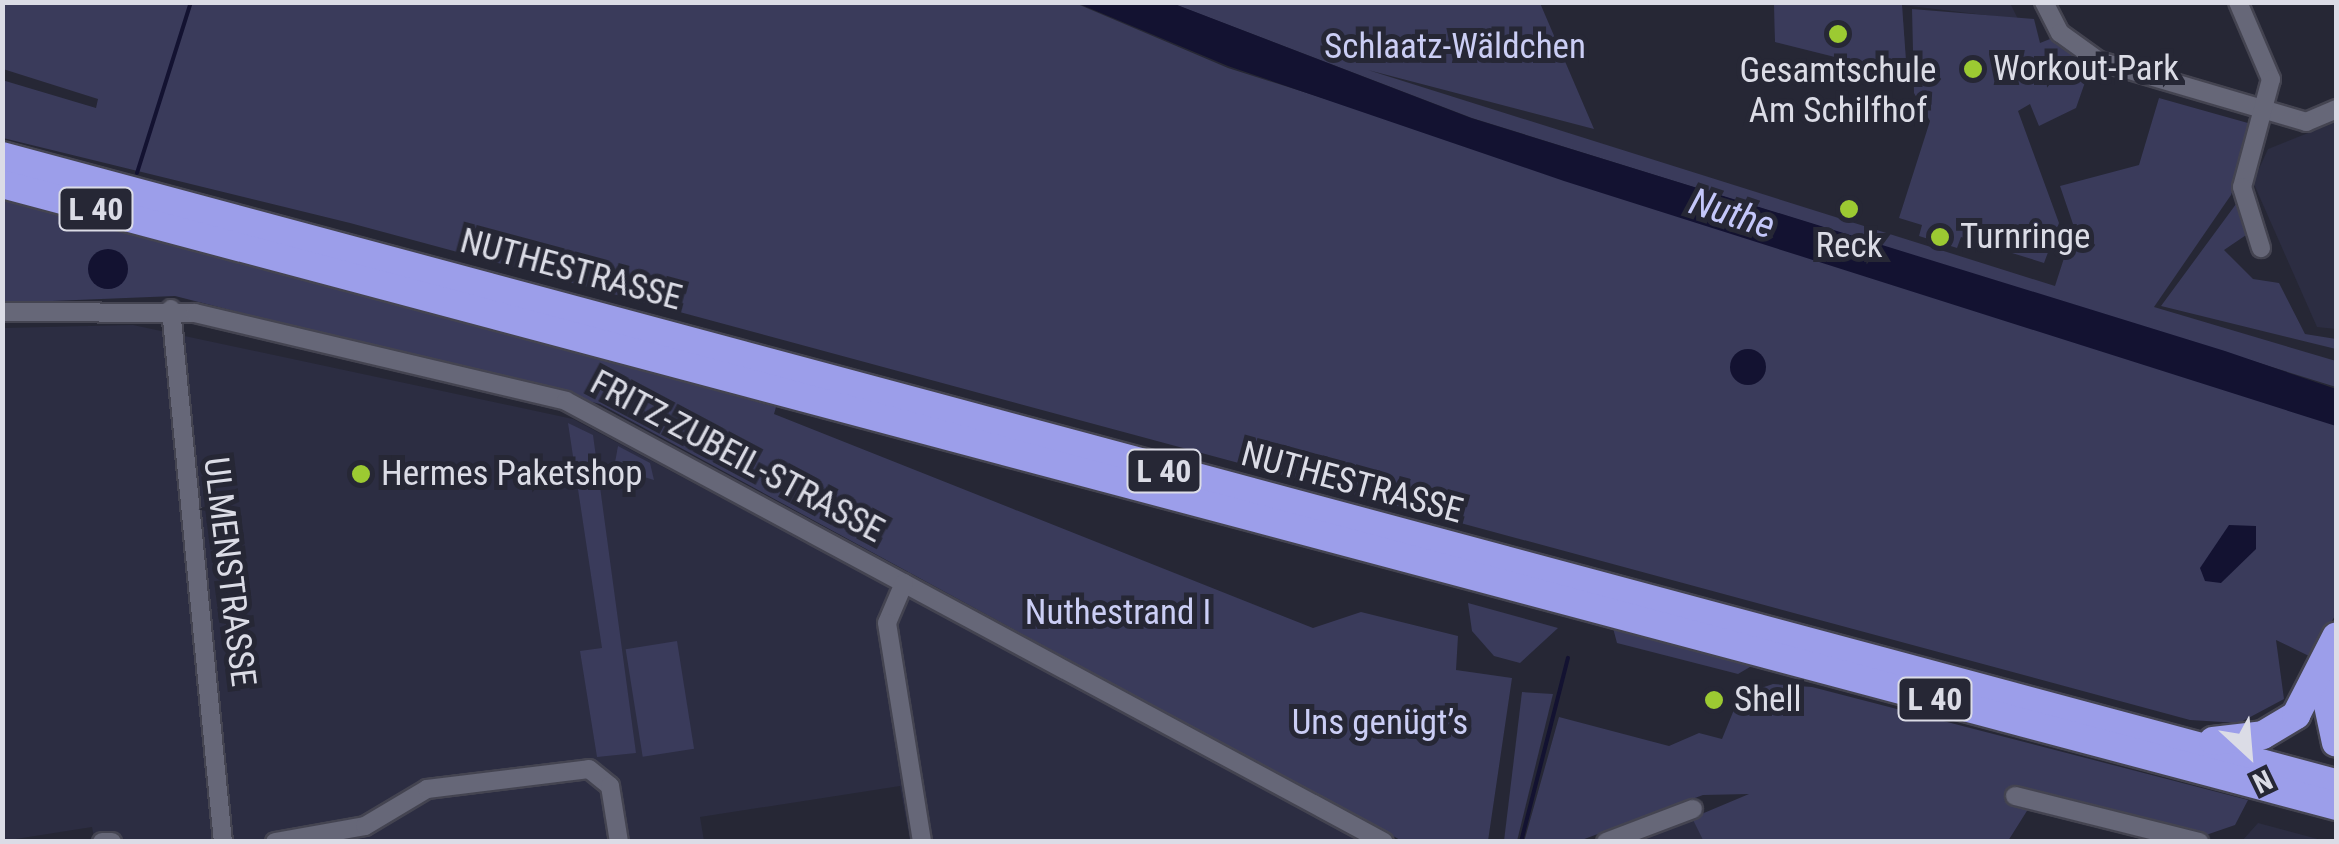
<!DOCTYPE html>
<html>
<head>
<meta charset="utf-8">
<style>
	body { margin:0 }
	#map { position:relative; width:2339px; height:844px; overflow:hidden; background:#262735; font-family:"Roboto Condensed",sans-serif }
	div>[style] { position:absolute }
	.built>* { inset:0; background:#2c2d42 }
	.green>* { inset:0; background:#3a3b5b; transform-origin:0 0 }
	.water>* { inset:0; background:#131231 }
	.round { border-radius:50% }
	.stream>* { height:4px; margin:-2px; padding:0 2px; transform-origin:2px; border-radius:2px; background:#131231 }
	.roads { filter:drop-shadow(2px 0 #444451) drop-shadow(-2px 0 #444451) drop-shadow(0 2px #444451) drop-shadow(0 -2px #444451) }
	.minor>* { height:18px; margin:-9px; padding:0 9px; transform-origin:9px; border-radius:9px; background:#666778 }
	.highway>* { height:28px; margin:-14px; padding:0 14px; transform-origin:14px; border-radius:14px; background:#9c9eea }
	.dots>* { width:28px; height:28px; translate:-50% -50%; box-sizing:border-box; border:5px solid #262735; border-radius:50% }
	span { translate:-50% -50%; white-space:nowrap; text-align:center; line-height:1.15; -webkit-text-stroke:10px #262735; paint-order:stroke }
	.shield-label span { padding:2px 8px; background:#262735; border:2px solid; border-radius:8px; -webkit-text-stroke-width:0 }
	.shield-label { font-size:32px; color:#dbdce6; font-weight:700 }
	.park-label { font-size:35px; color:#cbcef5 }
	.poi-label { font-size:35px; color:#dbdce6 }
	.left { translate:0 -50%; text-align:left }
	.street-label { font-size:35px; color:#dbdce6 }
	.water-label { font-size:38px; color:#c4c7fa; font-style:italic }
	.frame { position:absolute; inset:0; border:5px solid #dbdce6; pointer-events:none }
	.north { position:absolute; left:2199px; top:704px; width:100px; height:100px; -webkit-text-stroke:8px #262735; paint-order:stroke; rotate:154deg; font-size:28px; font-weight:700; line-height:40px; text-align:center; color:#dbdce6 }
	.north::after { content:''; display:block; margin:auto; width:35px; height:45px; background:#dbdce6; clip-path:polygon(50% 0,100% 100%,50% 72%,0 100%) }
</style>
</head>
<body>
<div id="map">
	<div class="built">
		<div style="clip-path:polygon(1774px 3px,2010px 3px,2018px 19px,1902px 5px,1907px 75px,1775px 42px)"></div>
		<div style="clip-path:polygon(2336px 122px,2336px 329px,2317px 327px,2253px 182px,2268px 149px)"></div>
		<div style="clip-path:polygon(133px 325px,573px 419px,1366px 841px,910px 841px,900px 786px,700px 817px,704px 841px,95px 842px,92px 827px,3px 841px,3px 328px)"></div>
		<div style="clip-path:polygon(1692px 818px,1704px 841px,1629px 842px)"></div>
		<div style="clip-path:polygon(2258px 823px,2325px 841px,2242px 841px)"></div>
	</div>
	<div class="green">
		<div style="clip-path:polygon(3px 3px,1075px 3px,1228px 68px,2336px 420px,2336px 614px,2311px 657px,2276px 640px,2284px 699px,2239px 723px,2190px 720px,350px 223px,3px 138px,2px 80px,96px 108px,98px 99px,3px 69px)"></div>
		<div style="clip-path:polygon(1171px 3px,1540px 3px,1594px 129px,1368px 70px,2055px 286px,2074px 227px,2060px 186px,2139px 165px,2159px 98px,2255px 125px,2231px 195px,2154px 307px,2336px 361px,2336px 387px,1472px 118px)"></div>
		<div style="clip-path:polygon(1774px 3px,1902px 5px,1907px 75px,1775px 42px)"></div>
		<div style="clip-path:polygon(1912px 9px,2034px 19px,2040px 43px,2050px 39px,2090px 68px,2076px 108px,2039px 126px,2030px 104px,2018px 111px,2059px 223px,2044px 263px,1961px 237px,1957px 248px,1919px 236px,1922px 225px,1899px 218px,1930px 121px,1914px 93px)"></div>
		<div style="clip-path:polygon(2px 197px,776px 407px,774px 414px,1313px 628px,1361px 612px,1458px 636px,1456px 670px,1512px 678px,1488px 841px,1402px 841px,600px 404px,175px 296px,3px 303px)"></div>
		<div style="clip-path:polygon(2239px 200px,2252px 231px,2224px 250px,2253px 279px,2279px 283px,2305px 334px,2336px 339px,2336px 349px,2161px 306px)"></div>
		<div style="clip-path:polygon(568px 423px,593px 435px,636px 753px,597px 757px,580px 651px,602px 648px)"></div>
		<div style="clip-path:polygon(618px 446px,650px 463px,654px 480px,614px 468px)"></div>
		<div style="clip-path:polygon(1468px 603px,1558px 628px,1520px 663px,1494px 656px,1472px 631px)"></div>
		<div style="clip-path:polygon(1613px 628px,1755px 664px,1738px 674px,1617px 643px)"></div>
		<div style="left:677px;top:641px;width:109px;height:52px;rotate:81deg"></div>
		<div style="clip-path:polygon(1773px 684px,1812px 687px,2248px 800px,2235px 825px,2206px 835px,2037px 795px,2008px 841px,1704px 842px,1692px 818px,1749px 794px,1703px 795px,1579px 841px,1524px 842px,1559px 717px,1669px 746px,1699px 733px,1722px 739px,1740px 695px)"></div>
		<div style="clip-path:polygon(1522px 692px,1553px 694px,1517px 841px,1504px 841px)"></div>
	</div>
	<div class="water">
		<div style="clip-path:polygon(1077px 3px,1172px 3px,1471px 118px,2225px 351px,2336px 389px,2336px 426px,1564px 181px,1228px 66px)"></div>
		<div class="round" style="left:88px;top:249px;width:40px;height:40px"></div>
		<div class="round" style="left:1730px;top:349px;width:36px;height:36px"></div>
		<div style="clip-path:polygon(2229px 525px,2256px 526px,2256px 549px,2221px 583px,2205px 581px,2200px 568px)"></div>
	</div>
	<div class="stream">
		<div style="left:137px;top:173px;width:179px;rotate:-72.5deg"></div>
		<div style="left:1521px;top:842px;width:190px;rotate:-75.7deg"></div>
	</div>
	<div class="roads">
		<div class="minor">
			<div style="left:2044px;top:2px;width:35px;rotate:63deg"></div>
			<div style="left:2060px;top:33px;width:48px;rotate:35.7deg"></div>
			<div style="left:2099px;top:61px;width:216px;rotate:16.4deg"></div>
			<div style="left:2306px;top:122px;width:33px;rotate:-23deg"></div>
			<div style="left:2238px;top:2px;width:84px;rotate:66.8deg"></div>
			<div style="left:2271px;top:79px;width:112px;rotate:105deg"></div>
			<div style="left:2242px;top:187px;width:64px;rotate:72.7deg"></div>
			<div style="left:171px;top:309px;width:536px;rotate:84.43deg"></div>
			<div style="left:2px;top:312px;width:193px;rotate:0.3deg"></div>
			<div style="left:195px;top:313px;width:381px;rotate:13.3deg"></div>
			<div style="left:566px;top:401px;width:929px;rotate:28.33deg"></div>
			<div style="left:904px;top:583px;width:43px;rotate:113deg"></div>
			<div style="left:887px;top:623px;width:222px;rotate:80.9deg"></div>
			<div style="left:2015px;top:796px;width:190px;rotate:14deg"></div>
			<div style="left:102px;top:842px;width:10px"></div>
			<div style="left:275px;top:842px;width:91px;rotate:-10.1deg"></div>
			<div style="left:365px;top:826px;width:72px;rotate:-30.8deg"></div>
			<div style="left:427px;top:789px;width:163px;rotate:-7deg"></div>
			<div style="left:589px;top:769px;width:27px;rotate:39deg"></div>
			<div style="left:610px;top:786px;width:57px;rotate:80.9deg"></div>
			<div style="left:1606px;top:842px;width:93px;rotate:-20.8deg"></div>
		</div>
		<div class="highway">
			<div style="left:2px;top:156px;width:2417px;rotate:15.04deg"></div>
			<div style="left:2px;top:184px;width:2415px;rotate:14.92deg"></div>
			<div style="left:2322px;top:677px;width:67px;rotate:78deg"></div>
			<div style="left:2213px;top:741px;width:50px;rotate:-6.8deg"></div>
			<div style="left:2263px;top:735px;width:39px;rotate:-31deg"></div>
			<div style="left:2296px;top:715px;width:88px;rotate:-62.9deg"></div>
		</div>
	</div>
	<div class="dots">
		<div style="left:1838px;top:34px;background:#9cca32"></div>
		<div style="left:1973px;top:69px;background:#9cca32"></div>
		<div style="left:1849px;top:209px;background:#9cca32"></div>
		<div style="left:1940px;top:237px;background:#9cca32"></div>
		<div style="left:361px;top:474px;background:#9cca32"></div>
		<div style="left:1714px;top:700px;background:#9cca32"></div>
	</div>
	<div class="shield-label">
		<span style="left:96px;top:209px">L 40</span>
		<span style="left:1164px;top:471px">L 40</span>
		<span style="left:1935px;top:699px">L 40</span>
	</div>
	<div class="park-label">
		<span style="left:1455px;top:47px">Schlaatz-Wäldchen</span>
		<span style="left:1118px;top:613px">Nuthestrand I</span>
		<span style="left:1380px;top:723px">Uns genügt’s</span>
	</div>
	<div class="poi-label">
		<span class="left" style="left:1993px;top:69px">Workout-Park</span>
		<span style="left:1838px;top:91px">Gesamtschule<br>Am Schilfhof</span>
		<span class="left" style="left:1960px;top:237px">Turnringe</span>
		<span style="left:1849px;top:246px">Reck</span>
		<span class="left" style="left:381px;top:474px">Hermes Paketshop</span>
		<span class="left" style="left:1734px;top:700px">Shell</span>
	</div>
	<div class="street-label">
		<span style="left:571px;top:270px;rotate:15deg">NUTHESTRASSE</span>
		<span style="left:737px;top:457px;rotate:28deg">FRITZ-ZUBEIL-STRASSE</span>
		<span style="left:1352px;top:483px;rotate:15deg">NUTHESTRASSE</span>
		<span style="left:229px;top:572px;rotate:83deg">ULMENSTRASSE</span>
	</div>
	<div class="water-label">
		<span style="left:1732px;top:214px;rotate:18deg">Nuthe</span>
	</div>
	<div class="frame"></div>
	<div class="north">N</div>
</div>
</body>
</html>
